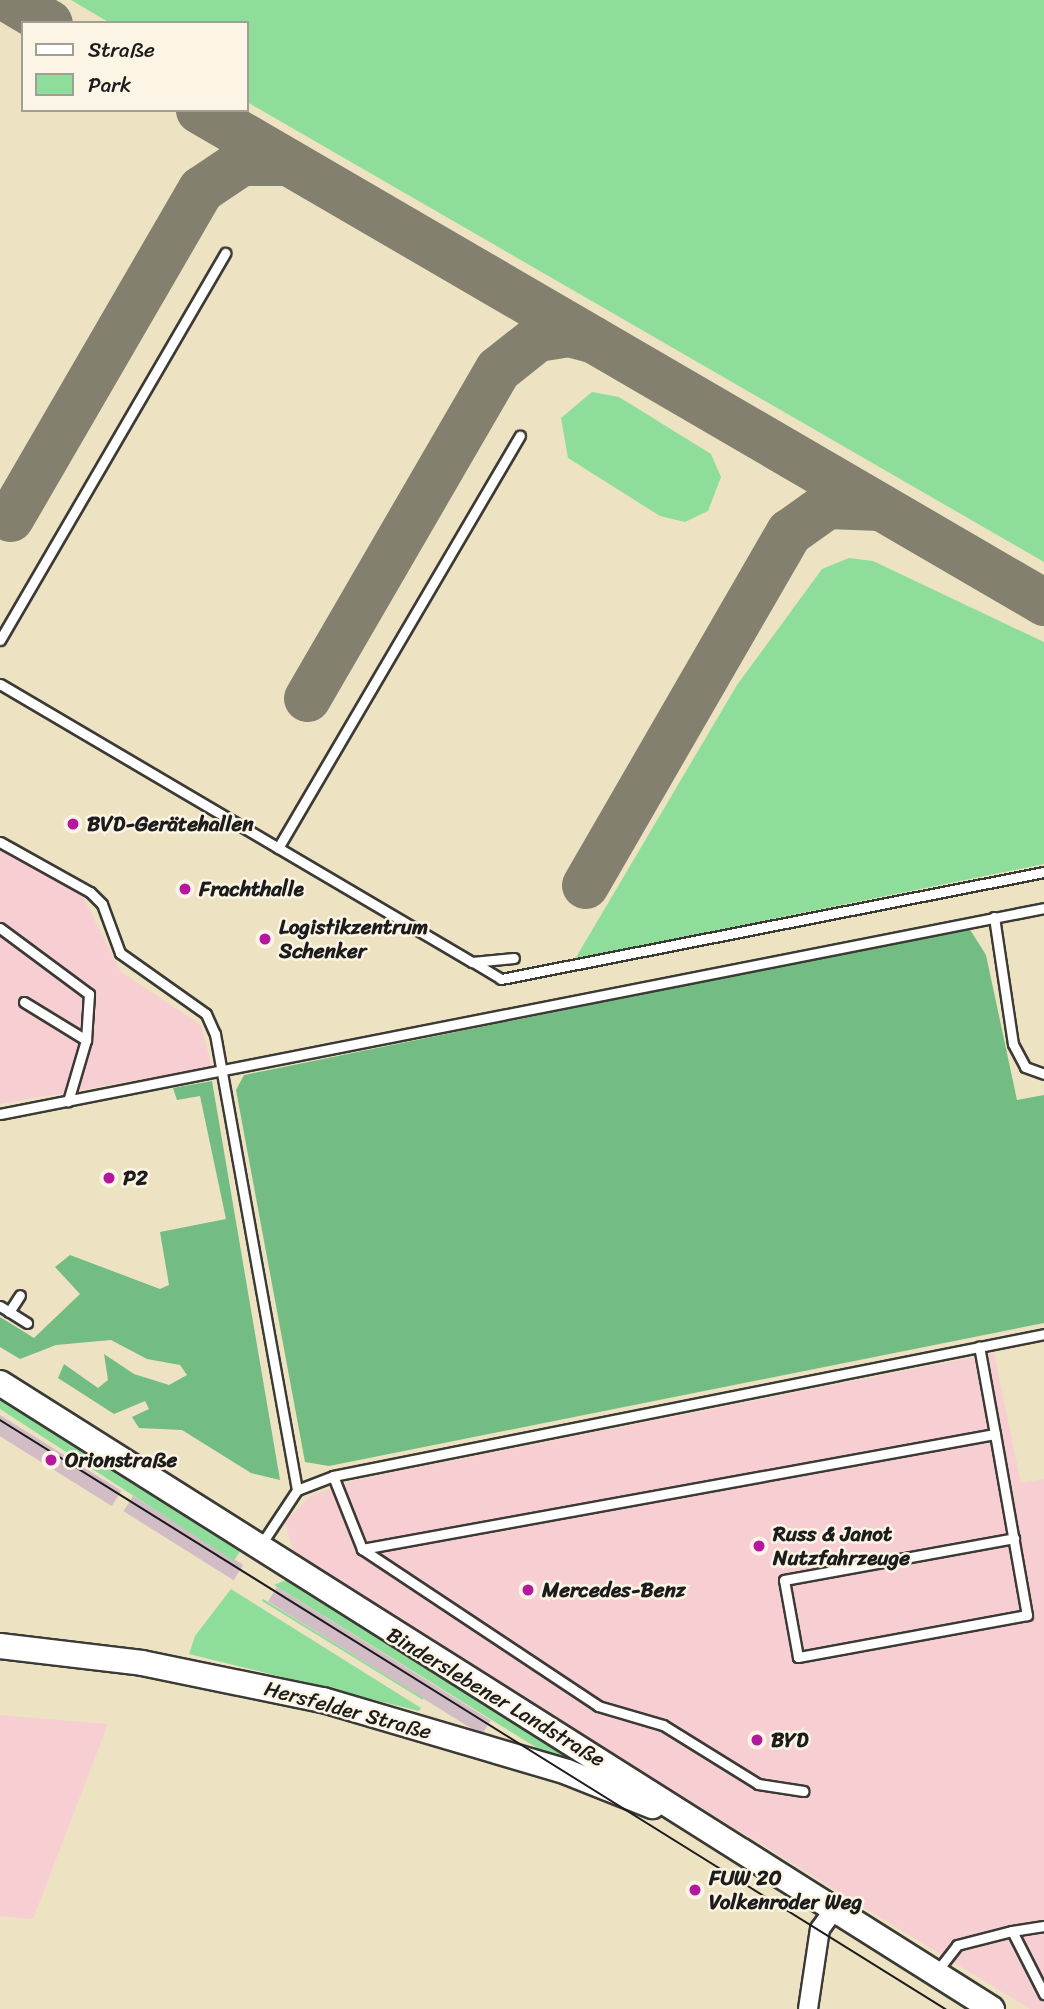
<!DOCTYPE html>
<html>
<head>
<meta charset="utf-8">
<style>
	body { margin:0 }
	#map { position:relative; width:1044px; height:2009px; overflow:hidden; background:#ede3c2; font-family:Sriracha,sans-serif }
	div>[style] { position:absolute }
	.built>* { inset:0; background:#f7cfd3 }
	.industrial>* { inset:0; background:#d2bdc7; transform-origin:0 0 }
	.green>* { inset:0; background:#8fdd9b; transform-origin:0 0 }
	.forest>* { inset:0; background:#73bc83 }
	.taxiway>* { height:47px; margin:-23.5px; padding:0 23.5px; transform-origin:23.5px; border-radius:23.5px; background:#84806f }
	.roads { filter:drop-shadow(2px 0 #3b3a35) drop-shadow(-2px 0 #3b3a35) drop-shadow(0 2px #3b3a35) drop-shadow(0 -2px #3b3a35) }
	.lane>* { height:9px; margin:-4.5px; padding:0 4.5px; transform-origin:4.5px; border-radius:4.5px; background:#fff }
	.street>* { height:18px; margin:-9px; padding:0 9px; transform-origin:9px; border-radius:9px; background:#fff }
	.secondary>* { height:24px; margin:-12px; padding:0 12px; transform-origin:12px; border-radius:12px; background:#fff }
	.tram>* { height:2px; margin:-1px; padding:0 1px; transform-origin:1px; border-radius:1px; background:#1c1c1c }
	.dots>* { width:19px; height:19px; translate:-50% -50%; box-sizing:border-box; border:4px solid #fcf5e5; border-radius:50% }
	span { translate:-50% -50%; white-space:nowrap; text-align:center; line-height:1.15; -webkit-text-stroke:5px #fcf5e5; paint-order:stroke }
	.poi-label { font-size:21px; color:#1c1c1c; font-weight:700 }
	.left { translate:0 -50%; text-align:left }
	.street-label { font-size:21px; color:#1c1c1c }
	.legend { position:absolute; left:21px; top:21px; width:228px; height:91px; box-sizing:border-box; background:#fcf5e5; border:2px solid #a29e95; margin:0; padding:9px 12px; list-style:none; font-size:21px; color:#1c1c1c }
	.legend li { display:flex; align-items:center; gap:14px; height:35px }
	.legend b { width:35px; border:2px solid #a29e95 }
</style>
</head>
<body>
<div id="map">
	<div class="built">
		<div style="clip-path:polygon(0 846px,81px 893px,121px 972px,201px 1025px,212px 1067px,0 1104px)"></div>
		<div style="clip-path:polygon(994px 1353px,1021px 1483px,1044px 1479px,1044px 2009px,1030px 2009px,295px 1559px,285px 1522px,310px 1496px,355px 1480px)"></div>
		<div style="clip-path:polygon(0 1715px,108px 1724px,33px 1919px,0 1916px)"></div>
	</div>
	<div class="industrial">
		<div style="left:0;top:1415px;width:143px;height:18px;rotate:32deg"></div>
		<div style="left:133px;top:1496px;width:130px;height:18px;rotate:32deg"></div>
		<div style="left:277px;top:1587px;width:252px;height:17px;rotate:32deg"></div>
	</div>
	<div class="green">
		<div style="clip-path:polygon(71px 0,1044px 0,1044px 562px,247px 102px,247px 23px,110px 23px)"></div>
		<div style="clip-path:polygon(592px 392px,619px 397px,711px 454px,721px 477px,708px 511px,685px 522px,660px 516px,568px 458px,561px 418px)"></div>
		<div style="clip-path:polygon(849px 558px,873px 561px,1044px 642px,1044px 864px,575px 959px,737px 685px,822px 569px)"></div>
		<div style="left:0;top:1396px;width:286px;height:11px;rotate:33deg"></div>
		<div style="clip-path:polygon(286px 1580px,450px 1682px,467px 1685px,607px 1772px,550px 1756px,274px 1585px)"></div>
		<div style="clip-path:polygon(231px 1589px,421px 1708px,419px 1711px,189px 1654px,195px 1636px)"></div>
		<div style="clip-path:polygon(263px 1599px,423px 1698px,423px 1700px,262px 1601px)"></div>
	</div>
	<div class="forest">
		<div style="clip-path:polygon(969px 928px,986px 955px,1017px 1100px,1044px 1095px,1044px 1323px,329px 1466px,305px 1462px,236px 1090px,244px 1075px)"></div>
		<div style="clip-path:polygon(212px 1081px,280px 1480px,251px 1473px,182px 1430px,139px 1428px,132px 1417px,149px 1409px,145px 1401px,114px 1414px,58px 1378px,64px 1364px,98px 1388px,108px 1380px,104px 1354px,134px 1374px,169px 1385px,187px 1375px,180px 1365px,147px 1359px,111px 1340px,56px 1345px,20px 1359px,0 1347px,0 1317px,34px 1338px,80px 1294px,55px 1267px,70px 1255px,160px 1289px,169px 1285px,160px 1232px,226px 1219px,200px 1096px,177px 1100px,173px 1088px)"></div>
	</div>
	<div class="taxiway">
		<div style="left:10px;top:0;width:45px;rotate:30.5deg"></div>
		<div style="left:199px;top:110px;width:978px;rotate:30.21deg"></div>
		<div style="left:10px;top:518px;width:380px;rotate:-59.9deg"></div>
		<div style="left:201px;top:189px;width:48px;rotate:-34deg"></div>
		<div style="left:241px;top:162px;width:47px"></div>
		<div style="left:307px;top:698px;width:380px;rotate:-59.9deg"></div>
		<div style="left:498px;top:369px;width:50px;rotate:-38.5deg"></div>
		<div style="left:537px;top:338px;width:32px;rotate:-9deg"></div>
		<div style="left:569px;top:333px;width:24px;rotate:15deg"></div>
		<div style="left:585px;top:885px;width:408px;rotate:-60deg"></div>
		<div style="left:789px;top:532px;width:47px;rotate:-35.4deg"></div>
		<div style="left:827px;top:505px;width:53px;rotate:2.2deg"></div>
	</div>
	<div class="roads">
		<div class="lane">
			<div style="left:0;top:640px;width:448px;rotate:-59.8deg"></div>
			<div style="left:0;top:684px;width:548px;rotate:30.5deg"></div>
			<div style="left:472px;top:962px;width:42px;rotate:-5.4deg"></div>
			<div style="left:0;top:842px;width:103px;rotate:29.1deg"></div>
			<div style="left:90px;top:892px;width:17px;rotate:45deg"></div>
			<div style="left:102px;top:904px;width:52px;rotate:69.8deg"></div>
			<div style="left:120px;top:953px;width:105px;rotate:35.3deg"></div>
			<div style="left:206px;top:1014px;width:22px;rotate:66deg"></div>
			<div style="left:215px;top:1034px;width:463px;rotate:79.8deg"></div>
			<div style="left:278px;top:848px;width:478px;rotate:-59.6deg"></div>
			<div style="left:994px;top:917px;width:128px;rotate:81.5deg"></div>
			<div style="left:1013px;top:1044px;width:26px;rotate:62deg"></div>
			<div style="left:1025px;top:1067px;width:20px;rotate:20deg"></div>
			<div style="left:0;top:928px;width:111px;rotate:36.6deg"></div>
			<div style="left:89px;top:994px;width:46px;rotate:93.7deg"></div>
			<div style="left:473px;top:962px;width:33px;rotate:31deg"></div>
			<div style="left:501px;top:979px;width:553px;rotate:-11.15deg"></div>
			<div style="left:24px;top:1002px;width:73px;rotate:31.5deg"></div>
			<div style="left:86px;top:1040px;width:64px;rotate:106.4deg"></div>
			<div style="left:0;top:1114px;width:1064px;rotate:-11.16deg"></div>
			<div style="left:0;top:1306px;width:32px;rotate:32deg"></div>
			<div style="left:9px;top:1312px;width:20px;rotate:-57deg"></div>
			<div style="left:995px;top:1434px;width:184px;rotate:80deg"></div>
			<div style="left:1027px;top:1615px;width:233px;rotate:169.6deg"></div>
			<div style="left:798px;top:1657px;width:78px;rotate:-100.3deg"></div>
			<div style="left:784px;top:1580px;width:234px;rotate:-10.3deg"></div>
			<div style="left:333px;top:1476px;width:79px;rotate:68.3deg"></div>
			<div style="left:362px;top:1549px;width:643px;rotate:-10.3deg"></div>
			<div style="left:995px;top:1434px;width:89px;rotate:-100.3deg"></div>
			<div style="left:260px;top:1546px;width:67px;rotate:-56.5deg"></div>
			<div style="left:297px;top:1490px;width:39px;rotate:-21deg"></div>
			<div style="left:333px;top:1476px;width:725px;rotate:-11.29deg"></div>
			<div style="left:362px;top:1549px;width:283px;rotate:33.6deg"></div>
			<div style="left:598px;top:1706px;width:68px;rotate:16.3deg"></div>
			<div style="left:663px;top:1725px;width:112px;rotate:31.8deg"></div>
			<div style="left:758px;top:1784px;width:46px;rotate:8.8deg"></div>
			<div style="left:1012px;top:1931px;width:32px;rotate:-9deg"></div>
			<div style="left:937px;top:1971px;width:33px;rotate:-52deg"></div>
			<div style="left:957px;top:1945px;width:57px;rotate:-14.3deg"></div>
			<div style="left:1012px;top:1931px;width:71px;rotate:63.1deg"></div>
		</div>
		<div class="street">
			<div style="left:808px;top:2009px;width:81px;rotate:-81.5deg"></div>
			<div style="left:820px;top:1929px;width:27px;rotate:-54deg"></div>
		</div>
		<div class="secondary">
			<div style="left:0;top:1383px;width:1173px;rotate:32.25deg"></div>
			<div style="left:0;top:1646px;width:143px;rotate:6.8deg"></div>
			<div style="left:142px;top:1663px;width:185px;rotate:11.6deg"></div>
			<div style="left:323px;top:1700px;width:254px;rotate:16.4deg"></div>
			<div style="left:567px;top:1772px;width:92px;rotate:21.8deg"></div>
		</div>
	</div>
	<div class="tram">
		<div style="left:0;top:1420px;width:1114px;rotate:31.93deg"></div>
	</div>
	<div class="dots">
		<div style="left:73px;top:824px;background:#b5179e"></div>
		<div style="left:185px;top:889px;background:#b5179e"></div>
		<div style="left:265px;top:939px;background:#b5179e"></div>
		<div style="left:109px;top:1178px;background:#b5179e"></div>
		<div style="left:51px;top:1460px;background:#b5179e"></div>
		<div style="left:759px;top:1546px;background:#b5179e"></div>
		<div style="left:528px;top:1590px;background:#b5179e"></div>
		<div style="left:757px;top:1740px;background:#b5179e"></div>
		<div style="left:695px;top:1890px;background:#b5179e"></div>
	</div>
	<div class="poi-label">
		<span class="left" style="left:87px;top:824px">BVD-Gerätehallen</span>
		<span class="left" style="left:199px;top:889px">Frachthalle</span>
		<span class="left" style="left:279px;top:939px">Logistikzentrum<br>Schenker</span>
		<span class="left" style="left:123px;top:1178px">P2</span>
		<span class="left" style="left:65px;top:1460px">Orionstraße</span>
		<span class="left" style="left:773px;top:1546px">Russ &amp; Janot<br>Nutzfahrzeuge</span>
		<span class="left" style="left:542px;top:1590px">Mercedes-Benz</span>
		<span class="left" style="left:771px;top:1740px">BYD</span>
		<span class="left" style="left:709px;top:1890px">FUW 20<br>Volkenroder Weg</span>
	</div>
	<div class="street-label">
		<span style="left:496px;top:1697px;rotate:31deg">Binderslebener Landstraße</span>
		<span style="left:348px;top:1710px;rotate:15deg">Hersfelder Straße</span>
	</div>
	<ul class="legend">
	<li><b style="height:9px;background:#fff"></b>Straße</li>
	<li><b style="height:19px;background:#8fdd9b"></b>Park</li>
	</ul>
</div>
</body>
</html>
